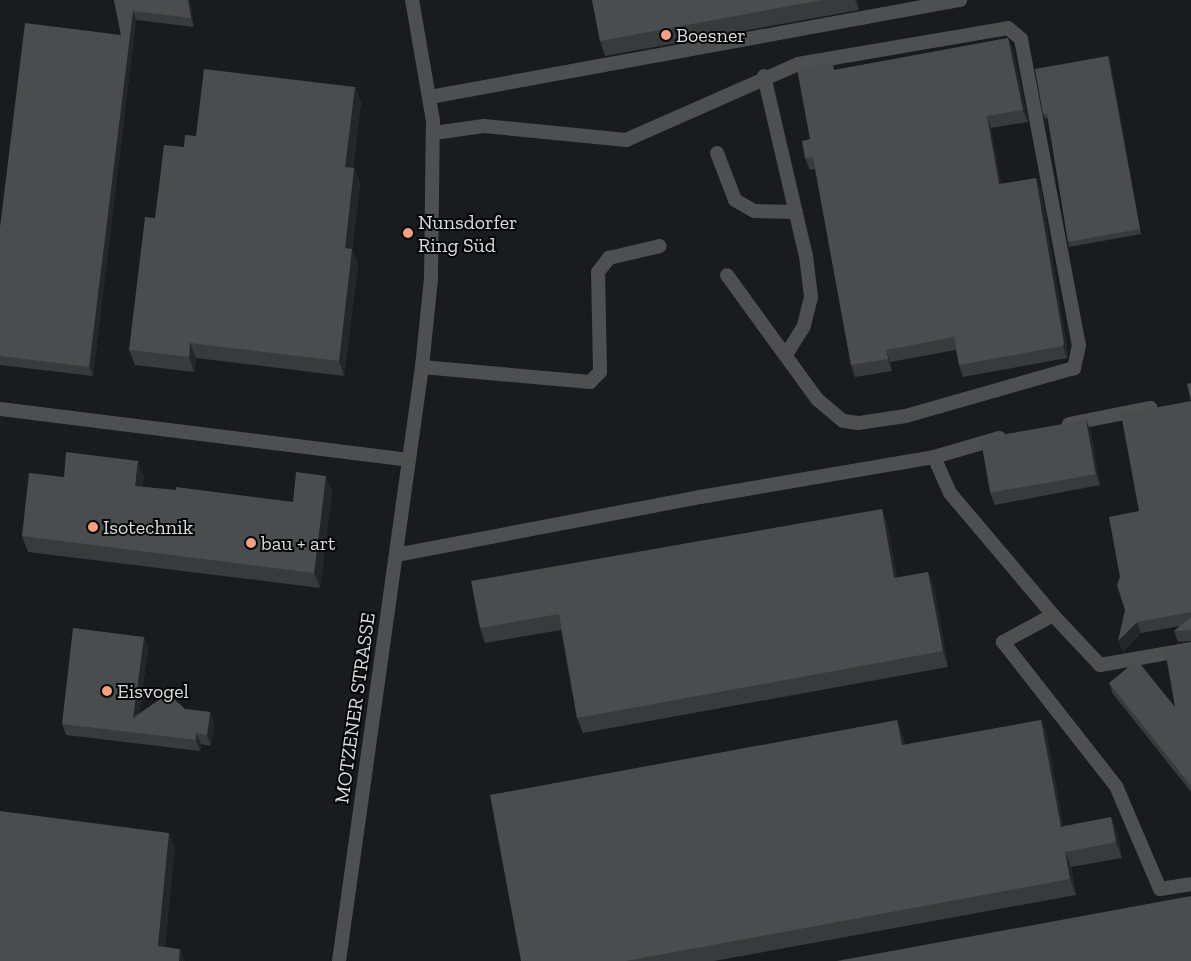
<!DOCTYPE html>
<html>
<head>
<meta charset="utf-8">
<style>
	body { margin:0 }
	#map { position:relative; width:1191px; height:961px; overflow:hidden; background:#191b1e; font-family:"Zilla Slab",serif }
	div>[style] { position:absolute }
	.service>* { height:14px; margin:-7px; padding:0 7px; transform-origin:7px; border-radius:7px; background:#4e4f50 }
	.minor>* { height:14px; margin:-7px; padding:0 7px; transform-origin:7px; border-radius:7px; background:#4e4f50 }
	.tertiary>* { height:14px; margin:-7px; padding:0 7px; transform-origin:7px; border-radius:7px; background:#4e4f50 }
	.wall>* { inset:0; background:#383a3c }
	.shaded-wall>* { inset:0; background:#242629 }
	.building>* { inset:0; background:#4a4c4d; transform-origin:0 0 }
	.dots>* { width:14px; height:14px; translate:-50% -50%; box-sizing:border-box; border:2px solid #050607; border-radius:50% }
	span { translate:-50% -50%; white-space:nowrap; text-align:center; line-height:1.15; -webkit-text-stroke:4px #050607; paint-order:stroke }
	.poi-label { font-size:20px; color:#dadcdd }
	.left { translate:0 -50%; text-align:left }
	.street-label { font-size:20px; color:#dadcdd }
</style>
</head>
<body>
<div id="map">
	<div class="service">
		<div style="left:764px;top:76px;width:185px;rotate:76.9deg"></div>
		<div style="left:806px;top:256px;width:41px;rotate:83deg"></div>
		<div style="left:811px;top:297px;width:30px;rotate:104deg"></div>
		<div style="left:804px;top:326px;width:34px;rotate:122deg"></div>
		<div style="left:430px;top:97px;width:539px;rotate:-10.37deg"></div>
		<div style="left:434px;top:133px;width:50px;rotate:-8deg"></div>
		<div style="left:484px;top:126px;width:143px;rotate:5.6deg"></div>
		<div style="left:626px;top:140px;width:188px;rotate:-23.8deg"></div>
		<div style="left:798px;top:64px;width:213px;rotate:-9.7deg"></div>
		<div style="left:1008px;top:28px;width:17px;rotate:40deg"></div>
		<div style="left:1021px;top:39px;width:311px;rotate:79.3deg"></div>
		<div style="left:1079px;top:345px;width:24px;rotate:102deg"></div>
		<div style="left:1074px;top:368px;width:175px;rotate:164.1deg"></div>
		<div style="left:906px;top:416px;width:49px;rotate:171.7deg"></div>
		<div style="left:858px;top:423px;width:15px;rotate:-172deg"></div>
		<div style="left:843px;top:421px;width:34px;rotate:-140deg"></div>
		<div style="left:817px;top:399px;width:153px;rotate:-126deg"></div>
		<div style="left:717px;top:153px;width:50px;rotate:69deg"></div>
		<div style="left:735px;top:200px;width:22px;rotate:30deg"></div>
		<div style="left:754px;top:211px;width:42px;rotate:1.4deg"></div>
		<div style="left:422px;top:367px;width:169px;rotate:5.1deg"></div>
		<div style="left:590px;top:382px;width:14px;rotate:-45deg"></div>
		<div style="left:600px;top:372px;width:100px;rotate:-91.1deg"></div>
		<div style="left:598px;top:272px;width:18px;rotate:-52deg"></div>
		<div style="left:609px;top:258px;width:52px;rotate:-13.2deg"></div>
		<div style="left:1069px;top:424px;width:83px;rotate:-11.2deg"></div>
		<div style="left:934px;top:457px;width:39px;rotate:66deg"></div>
		<div style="left:950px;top:493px;width:160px;rotate:49.8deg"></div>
		<div style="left:1053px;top:615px;width:69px;rotate:46.8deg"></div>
		<div style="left:1100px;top:665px;width:92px;rotate:-10deg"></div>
		<div style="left:396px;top:555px;width:309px;rotate:-10.8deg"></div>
		<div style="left:700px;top:497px;width:237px;rotate:-9.7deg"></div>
		<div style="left:934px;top:457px;width:68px;rotate:-16.3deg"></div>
		<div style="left:1053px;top:615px;width:57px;rotate:151.6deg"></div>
		<div style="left:1003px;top:642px;width:183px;rotate:51.9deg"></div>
		<div style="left:1116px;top:786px;width:112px;rotate:66.9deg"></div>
		<div style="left:1160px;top:889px;width:31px;rotate:-9deg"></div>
	</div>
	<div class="minor">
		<div style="left:0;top:409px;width:412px;rotate:7.1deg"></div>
	</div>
	<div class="tertiary">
		<div style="left:339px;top:961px;width:600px;rotate:-82.05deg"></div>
		<div style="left:422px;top:367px;width:89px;rotate:-84.2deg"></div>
		<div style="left:431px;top:278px;width:157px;rotate:-89.3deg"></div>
		<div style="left:433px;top:121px;width:123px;rotate:-99.8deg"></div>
	</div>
	<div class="wall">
		<div style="clip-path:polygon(114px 0,190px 0,194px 27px,136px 20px,93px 376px,0 365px,0 227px,121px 35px)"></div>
		<div style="clip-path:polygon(592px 0,857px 0,859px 10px,605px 56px,600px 41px)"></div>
		<div style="clip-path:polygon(1008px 38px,1013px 50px,1028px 122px,991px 128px,1001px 184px,1041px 189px,1068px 355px,1067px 358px,963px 377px,959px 365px,956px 350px,890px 362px,892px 371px,855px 377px,851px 365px,815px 169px,810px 170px,805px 158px,810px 139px,835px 70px)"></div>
		<div style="clip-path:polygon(1108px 56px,1110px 60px,1141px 234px,1069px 247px,1068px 242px,1048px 118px,1045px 119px,1043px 114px)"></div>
		<div style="clip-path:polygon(355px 87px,361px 102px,353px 168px,354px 168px,360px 183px,352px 249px,358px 264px,344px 376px,196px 358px,194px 372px,135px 365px,129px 350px,155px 218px,184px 147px,196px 136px)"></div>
		<div style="clip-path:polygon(1191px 383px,1191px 641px,1178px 642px,1174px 631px,1180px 626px,1141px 633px,1123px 652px,1125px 610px,1139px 511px,1191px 401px)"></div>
		<div style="clip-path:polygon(1086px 420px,1091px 432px,1100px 485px,995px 505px,990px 493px)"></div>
		<div style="clip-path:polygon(144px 476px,142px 487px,293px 502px,332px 491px,320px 588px,28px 552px,22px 536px,64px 477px)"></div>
		<div style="clip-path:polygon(882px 509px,887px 524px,897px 578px,928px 572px,934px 587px,948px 667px,583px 733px,577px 718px,561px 630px,485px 643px,480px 628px)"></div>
		<div style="clip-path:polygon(144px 637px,148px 648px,139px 714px,185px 709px,210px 712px,214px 724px,211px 746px,201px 744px,200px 751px,66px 735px,62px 724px)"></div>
		<div style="clip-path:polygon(1191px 644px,1191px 792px,1113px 694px,1109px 683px,1175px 707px)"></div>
		<div style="clip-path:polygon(897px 720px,903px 736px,905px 745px,1041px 720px,1047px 735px,1063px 826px,1111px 817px,1117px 833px,1122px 858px,1071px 867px,1076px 895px,714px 961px,521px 961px)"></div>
	</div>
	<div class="shaded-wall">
		<div style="clip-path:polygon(188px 0,190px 0,194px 27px,191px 18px)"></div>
		<div style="clip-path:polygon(855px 0,857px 0,859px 10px)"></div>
		<div style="clip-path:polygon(133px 11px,136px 20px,93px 376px,89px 367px)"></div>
		<div style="clip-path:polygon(1008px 38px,1013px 50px,1028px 122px,1023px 110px)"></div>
		<div style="clip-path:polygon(1108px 56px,1110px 60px,1141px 234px,1140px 229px)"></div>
		<div style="clip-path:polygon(355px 87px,361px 102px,351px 182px,345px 167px)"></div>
		<div style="clip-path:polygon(987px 116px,991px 128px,1003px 196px,999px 184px)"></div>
		<div style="clip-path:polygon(354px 168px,360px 183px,350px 263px,345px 248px)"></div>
		<div style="clip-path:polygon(1036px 178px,1041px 189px,1068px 355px,1067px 358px,1063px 346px)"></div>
		<div style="clip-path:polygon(352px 249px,358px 264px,344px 376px,339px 361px)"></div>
		<div style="clip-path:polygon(190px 343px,196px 358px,194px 372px,189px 357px)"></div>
		<div style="clip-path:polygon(886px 350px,890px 362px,892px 371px,888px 359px)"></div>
		<div style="clip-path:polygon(1086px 420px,1091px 432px,1100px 485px,1096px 474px)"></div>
		<div style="clip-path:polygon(138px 461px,144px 476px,141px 501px,135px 486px)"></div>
		<div style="clip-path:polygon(326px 476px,332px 491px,320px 588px,314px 573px)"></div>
		<div style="clip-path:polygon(882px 509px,887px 524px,900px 593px,894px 578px)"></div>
		<div style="clip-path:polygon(928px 572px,934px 587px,948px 667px,943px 651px)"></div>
		<div style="clip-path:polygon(1137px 622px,1141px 633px,1123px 652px,1118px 641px)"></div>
		<div style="clip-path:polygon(144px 637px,148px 648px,137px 729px,133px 718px)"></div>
		<div style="clip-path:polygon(210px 712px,214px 724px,211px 746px,207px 735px)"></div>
		<div style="clip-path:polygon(897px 720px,903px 736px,908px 761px,902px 745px)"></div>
		<div style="clip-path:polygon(1041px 720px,1047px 735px,1066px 842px,1061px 827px)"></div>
		<div style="clip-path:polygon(196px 733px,201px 744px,200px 751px,196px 740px)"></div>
		<div style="clip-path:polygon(1111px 817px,1117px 833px,1122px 858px,1116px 842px)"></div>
		<div style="clip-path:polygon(169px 833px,175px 848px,164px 961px,158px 946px)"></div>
		<div style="clip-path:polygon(1065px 852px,1071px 867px,1076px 895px,1070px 879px)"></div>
		<div style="clip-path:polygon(180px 949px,185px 961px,179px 961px)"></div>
	</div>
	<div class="building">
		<div style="clip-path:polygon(114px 0,188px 0,191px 18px,133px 11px,89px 367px,0 356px,0 227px,25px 23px,121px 35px)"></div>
		<div style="clip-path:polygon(592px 0,822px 0,600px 41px)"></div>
		<div style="clip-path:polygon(1008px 38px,1023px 110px,987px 116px,999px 184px,1036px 178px,1064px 343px,1063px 346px,959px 365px,954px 337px,886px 350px,888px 359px,851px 365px,813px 157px,805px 158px,802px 141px,810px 139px,797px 69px,833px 63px,834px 70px)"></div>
		<div style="clip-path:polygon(1108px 56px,1140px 229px,1068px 242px,1047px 114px,1043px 114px,1035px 69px)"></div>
		<div style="clip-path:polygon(204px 69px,355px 87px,345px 167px,354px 168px,345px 248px,352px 249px,339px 361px,190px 343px,189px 357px,129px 350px,145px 217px,155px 218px,164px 145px,184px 147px,185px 135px,196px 136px)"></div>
		<div style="clip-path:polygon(1191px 383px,1191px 612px,1137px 622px,1118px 641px,1125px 610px,1117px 585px,1120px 577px,1109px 517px,1139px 511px,1121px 414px,1191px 401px,1187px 384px)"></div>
		<div style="left:1086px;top:420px;width:55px;height:107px;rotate:80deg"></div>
		<div style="clip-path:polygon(66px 452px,138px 461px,135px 486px,176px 490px,176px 487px,293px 502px,296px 472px,326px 476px,314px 573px,22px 536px,29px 473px,64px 477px)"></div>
		<div style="clip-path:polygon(882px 509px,894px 578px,928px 572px,943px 651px,577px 718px,559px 614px,480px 628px,471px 581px)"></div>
		<div style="clip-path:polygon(1191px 617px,1191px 630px,1190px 630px,1174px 631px)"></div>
		<div style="clip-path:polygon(73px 628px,144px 637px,133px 718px,163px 697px,173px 698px,185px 709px,210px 712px,207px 735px,196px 733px,196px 740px,62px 724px)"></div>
		<div style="clip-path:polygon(1191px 644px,1191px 786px,1109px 683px,1137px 660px,1175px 707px,1165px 650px)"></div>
		<div style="clip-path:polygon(897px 720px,902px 745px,1041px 720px,1061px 827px,1111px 817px,1116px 842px,1065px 852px,1070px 879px,626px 961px,521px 961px,490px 795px)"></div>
		<div style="clip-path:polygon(0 811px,169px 833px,158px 946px,180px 949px,179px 961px,0 961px)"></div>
		<div style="clip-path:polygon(1191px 896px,1191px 961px,837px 961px)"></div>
	</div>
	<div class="dots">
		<div style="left:666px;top:35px;background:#f2a080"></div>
		<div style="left:408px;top:233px;background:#f2a080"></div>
		<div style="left:93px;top:527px;background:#f2a080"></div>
		<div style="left:251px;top:543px;background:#f2a080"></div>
		<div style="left:107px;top:691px;background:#f2a080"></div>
	</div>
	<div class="poi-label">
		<span class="left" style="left:676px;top:35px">Boesner</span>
		<span class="left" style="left:418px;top:234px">Nunsdorfer<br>Ring Süd</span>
		<span class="left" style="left:103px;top:527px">Isotechnik</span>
		<span class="left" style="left:261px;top:543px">bau + art</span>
		<span class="left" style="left:117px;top:691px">Eisvogel</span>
	</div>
	<div class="street-label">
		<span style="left:355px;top:708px;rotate:-82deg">MOTZENER STRASSE</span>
	</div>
</div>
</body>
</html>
